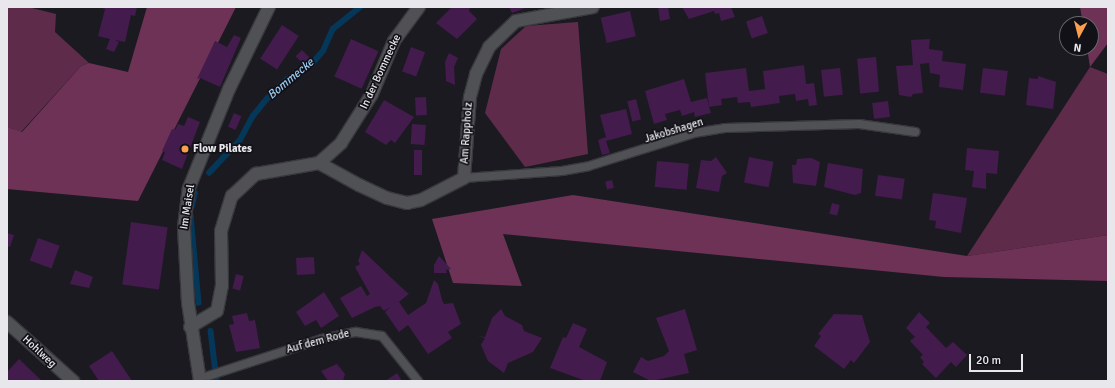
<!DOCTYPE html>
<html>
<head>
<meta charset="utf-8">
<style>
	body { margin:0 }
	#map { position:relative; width:1115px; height:388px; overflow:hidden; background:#1b1a21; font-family:Signika,sans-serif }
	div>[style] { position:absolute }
	.green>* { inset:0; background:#5f2b4b }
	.forest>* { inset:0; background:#6d3256 }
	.stream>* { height:5.5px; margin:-2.75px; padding:0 2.75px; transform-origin:2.75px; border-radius:2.75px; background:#043758 }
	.building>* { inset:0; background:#431b4d; transform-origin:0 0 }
	.roads { filter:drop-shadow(1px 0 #38373d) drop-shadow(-1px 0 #38373d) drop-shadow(0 1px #38373d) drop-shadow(0 -1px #38373d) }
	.lane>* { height:8px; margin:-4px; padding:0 4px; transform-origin:4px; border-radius:4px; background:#505154 }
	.street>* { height:12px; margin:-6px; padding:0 6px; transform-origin:6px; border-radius:6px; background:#505154 }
	.dots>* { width:11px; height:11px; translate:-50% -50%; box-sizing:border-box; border:2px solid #121117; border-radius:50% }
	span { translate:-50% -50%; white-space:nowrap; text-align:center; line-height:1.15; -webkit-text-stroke:3.5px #121117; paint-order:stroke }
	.street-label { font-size:11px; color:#e8e8ec }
	.poi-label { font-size:11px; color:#e8e8ec; font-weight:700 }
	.left { translate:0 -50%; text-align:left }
	.water-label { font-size:12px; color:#9ac9f1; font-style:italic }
	.frame { position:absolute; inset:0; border:8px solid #e8e8ec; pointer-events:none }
	.north { position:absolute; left:1059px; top:16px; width:40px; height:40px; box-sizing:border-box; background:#121117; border:1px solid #68676c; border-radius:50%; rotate:187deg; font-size:11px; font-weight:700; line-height:16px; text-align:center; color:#e8e8ec }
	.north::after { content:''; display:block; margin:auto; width:14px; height:18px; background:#fa9f4f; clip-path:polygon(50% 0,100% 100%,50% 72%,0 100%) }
	.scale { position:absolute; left:969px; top:354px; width:54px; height:18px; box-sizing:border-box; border:2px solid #e8e8ec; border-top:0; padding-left:5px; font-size:12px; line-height:14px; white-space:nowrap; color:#e8e8ec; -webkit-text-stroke:3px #121117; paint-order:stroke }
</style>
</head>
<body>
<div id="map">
	<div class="green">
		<div style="clip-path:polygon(7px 7px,28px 7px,56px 14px,55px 32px,89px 63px,81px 66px,21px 132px,7px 127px)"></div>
		<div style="clip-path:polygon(578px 22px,588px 154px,525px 167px,485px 113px,501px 49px,526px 26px)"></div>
		<div style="clip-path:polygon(1090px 67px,1108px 74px,1108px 235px,967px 256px)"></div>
	</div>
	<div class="forest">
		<div style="clip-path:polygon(147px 7px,236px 7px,138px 201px,7px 189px,7px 127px,22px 132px,81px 66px,89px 63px,128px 72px)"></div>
		<div style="clip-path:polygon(1080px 7px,1108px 7px,1108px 43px,1090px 67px,1087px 48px,1091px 48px,1091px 24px,1083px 24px)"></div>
		<div style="clip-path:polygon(573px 195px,967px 256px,1108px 235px,1108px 281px,944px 277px,503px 234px,522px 286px,453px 283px,432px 219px)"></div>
	</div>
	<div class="stream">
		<div style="left:209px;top:173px;width:45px;rotate:-46.8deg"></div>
		<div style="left:240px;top:140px;width:27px;rotate:-62deg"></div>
		<div style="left:253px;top:116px;width:22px;rotate:-51deg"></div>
		<div style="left:267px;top:99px;width:28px;rotate:-45deg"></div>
		<div style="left:287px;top:79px;width:29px;rotate:-31deg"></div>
		<div style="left:312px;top:64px;width:17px;rotate:-50deg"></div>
		<div style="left:323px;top:51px;width:24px;rotate:-66deg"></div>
		<div style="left:333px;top:29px;width:35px;rotate:-39deg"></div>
		<div style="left:192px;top:206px;width:13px;rotate:-77deg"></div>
		<div style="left:191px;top:215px;width:88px;rotate:84.8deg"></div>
		<div style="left:211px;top:331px;width:50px;rotate:83.2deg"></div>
	</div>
	<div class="building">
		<div style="clip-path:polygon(99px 7px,137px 7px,135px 16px,131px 15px,125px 42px,115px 40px,119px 42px,114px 52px,106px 49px,110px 39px,98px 36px,105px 9px)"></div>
		<div style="clip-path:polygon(452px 7px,470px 7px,469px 11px,477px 19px,457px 39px,436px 23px)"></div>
		<div style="clip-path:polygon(509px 7px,528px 7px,512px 13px)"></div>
		<div style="clip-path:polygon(658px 7px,668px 7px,670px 19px,660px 21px)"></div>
		<div style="clip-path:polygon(682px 7px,731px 7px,735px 17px,721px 21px,719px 13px,715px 14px,714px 11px,689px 19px)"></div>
		<div style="left:630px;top:11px;width:26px;height:30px;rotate:77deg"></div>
		<div style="left:762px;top:16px;width:18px;height:17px;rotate:71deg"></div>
		<div style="left:282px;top:25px;width:20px;height:40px;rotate:33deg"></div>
		<div style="clip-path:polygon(234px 35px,241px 38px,220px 87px,200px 78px,197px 79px,215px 41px,227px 47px)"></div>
		<div style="left:351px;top:39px;width:30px;height:41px;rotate:24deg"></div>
		<div style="clip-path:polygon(930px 39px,929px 49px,943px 51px,942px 61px,966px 64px,963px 90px,939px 87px,940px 75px,930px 73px,929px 63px,920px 64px,923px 93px,913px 94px,911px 97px,899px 95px,896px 66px,913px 65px,911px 40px)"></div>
		<div style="left:411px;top:47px;width:15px;height:26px;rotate:20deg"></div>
		<div style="left:302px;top:50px;width:11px;height:9px;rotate:45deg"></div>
		<div style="clip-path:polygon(449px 53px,458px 58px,454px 67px,455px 85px,446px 81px,445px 62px)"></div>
		<div style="left:876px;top:57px;width:35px;height:19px;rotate:85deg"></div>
		<div style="clip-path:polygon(804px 65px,806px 84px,814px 83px,817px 105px,809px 106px,808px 99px,796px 101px,795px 94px,779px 96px,780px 103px,751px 107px,750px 102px,738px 103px,737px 97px,721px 99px,722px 105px,709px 107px,711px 113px,695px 117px,694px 112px,682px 116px,680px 110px,665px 114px,667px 120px,654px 124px,645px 91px,684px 79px,691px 102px,707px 98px,709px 107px,705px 73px,746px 68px,749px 91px,765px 89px,763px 71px)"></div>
		<div style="left:840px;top:68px;width:27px;height:19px;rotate:84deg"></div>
		<div style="left:983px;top:68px;width:25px;height:25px;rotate:7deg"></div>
		<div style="clip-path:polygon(1038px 76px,1056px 82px,1053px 109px,1026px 105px,1029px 78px,1038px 79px)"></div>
		<div style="left:426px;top:97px;width:18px;height:11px;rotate:87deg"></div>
		<div style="left:636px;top:99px;width:21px;height:9px;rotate:76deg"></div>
		<div style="clip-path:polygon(384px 100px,414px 117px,395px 143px,391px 140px,386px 145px,365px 132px)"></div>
		<div style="left:888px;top:101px;width:16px;height:16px;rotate:83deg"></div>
		<div style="clip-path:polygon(626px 109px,632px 134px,606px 141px,610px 153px,602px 155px,598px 140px,606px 137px,600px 115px)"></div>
		<div style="left:234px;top:113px;width:8px;height:15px;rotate:23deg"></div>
		<div style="clip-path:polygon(188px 117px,200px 122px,182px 169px,162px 160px,165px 152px,162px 151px,172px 129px,175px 130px,178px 124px,184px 126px)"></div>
		<div style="left:412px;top:124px;width:14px;height:20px;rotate:4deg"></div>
		<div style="clip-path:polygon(967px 148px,999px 151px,997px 174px,986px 173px,986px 189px,972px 187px,974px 171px,965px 170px)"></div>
		<div style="left:414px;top:150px;width:8px;height:25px"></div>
		<div style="clip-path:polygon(716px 157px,727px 173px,722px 176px,719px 192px,696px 188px,701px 160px,711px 161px)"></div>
		<div style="left:749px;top:157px;width:25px;height:26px;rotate:11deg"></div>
		<div style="clip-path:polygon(811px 158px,820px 162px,816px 186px,793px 183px,792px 165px,796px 165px,797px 159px)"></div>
		<div style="left:657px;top:161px;width:32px;height:26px;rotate:5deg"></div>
		<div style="clip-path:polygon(828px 163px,863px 169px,861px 193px,855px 195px,824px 187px)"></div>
		<div style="left:878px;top:175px;width:27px;height:21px;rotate:8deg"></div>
		<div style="left:612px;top:180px;width:8px;height:7px;rotate:76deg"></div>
		<div style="clip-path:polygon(933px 193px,967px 198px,961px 233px,935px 228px,936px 221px,929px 220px)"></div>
		<div style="left:832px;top:203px;width:8px;height:11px;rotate:14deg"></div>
		<div style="left:131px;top:222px;width:37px;height:63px;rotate:8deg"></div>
		<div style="clip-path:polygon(7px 233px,14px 235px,10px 247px,7px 246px)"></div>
		<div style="left:38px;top:238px;width:23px;height:24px;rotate:20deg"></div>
		<div style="clip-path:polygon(362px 250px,401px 287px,409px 294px,411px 292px,399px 302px,408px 315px,426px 303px,434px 280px,438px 284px,442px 300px,444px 304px,453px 303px,461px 324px,448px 332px,452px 338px,428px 354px,408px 325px,399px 332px,385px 312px,390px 307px,384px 311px,380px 306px,375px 307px,352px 318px,340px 298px,361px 286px,367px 296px,370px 294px,355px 267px,360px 264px,358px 261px)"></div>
		<div style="clip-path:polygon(439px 256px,451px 269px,446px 270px,447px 273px,434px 273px,434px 265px)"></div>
		<div style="left:314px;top:257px;width:17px;height:18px;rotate:87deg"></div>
		<div style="clip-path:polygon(75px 270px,93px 277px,89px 288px,70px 284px)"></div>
		<div style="left:236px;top:274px;width:8px;height:15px;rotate:14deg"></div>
		<div style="clip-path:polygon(324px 292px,339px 316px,321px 328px,316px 320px,305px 326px,296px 312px)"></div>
		<div style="clip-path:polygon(501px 309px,505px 316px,522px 325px,524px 331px,542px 338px,533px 352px,508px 363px,504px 373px,488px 361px,481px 345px,485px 338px,477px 336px,485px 337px,492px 318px)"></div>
		<div style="clip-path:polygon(685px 309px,697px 350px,684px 354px,689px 373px,651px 381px,633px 372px,641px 357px,648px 361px,664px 356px,669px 351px,656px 318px)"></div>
		<div style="clip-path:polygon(919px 312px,930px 323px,926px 327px,946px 348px,953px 342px,967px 355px,956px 367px,951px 362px,936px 378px,922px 364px,924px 362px,920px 357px,923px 355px,910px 341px,915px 337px,906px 328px)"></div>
		<div style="clip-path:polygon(247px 313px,249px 321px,255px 320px,260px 348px,236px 352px,229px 325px,234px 324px,232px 316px)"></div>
		<div style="clip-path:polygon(834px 314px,862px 315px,870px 342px,854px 363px,851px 360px,844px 369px,814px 346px,821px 336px,818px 334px)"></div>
		<div style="clip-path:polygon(573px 323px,587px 329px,579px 347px,607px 362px,600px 381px,586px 381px,550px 368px,563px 337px,566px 338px)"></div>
		<div style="clip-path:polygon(112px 351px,132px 381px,99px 381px,89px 366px)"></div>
		<div style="clip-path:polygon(19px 359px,42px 381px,8px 381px,7px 372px)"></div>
		<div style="clip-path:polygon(337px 364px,345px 374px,343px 381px,328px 381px,321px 371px)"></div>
		<div style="clip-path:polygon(397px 373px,402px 381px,385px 381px)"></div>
	</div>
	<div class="roads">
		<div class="lane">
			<div style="left:464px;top:178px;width:98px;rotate:-4.1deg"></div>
			<div style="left:562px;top:171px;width:27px;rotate:-10deg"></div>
			<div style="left:589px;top:166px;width:110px;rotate:-17.4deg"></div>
			<div style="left:694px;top:133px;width:31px;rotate:-9deg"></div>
			<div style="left:725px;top:128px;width:134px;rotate:-1.7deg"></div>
			<div style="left:859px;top:124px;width:57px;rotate:8.1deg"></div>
			<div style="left:208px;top:376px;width:120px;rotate:-18deg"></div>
			<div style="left:322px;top:339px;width:35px;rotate:-12deg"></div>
			<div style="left:356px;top:332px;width:26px;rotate:9deg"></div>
			<div style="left:382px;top:336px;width:58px;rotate:51.3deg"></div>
		</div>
		<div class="street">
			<div style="left:319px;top:163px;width:46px;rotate:28.8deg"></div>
			<div style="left:359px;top:185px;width:31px;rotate:25deg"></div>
			<div style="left:387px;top:198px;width:21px;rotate:14deg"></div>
			<div style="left:407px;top:203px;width:14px;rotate:-12deg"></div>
			<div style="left:421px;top:200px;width:48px;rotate:-27.1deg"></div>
			<div style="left:464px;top:178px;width:81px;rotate:-85.8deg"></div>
			<div style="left:470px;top:97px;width:24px;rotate:-75deg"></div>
			<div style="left:476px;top:74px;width:30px;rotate:-64deg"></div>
			<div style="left:489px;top:47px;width:37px;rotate:-44deg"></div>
			<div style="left:516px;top:21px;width:78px;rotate:-10.3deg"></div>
			<div style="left:7px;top:322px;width:89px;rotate:41.8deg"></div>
			<div style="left:190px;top:327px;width:31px;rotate:-31deg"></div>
			<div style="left:217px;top:311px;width:25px;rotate:-79deg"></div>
			<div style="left:222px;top:286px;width:55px;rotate:-91deg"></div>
			<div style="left:221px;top:231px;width:37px;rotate:-73deg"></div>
			<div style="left:232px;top:196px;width:33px;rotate:-43deg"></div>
			<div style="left:256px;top:174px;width:64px;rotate:-9.9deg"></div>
			<div style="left:319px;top:163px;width:30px;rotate:-42deg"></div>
			<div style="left:341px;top:143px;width:58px;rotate:-57.7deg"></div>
			<div style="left:372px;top:94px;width:57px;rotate:-67.5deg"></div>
			<div style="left:394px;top:41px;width:42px;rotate:-53.7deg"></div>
			<div style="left:200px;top:381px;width:79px;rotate:-98.7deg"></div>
			<div style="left:188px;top:303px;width:76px;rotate:-93deg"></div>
			<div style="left:184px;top:227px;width:39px;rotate:-83deg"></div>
			<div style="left:189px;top:188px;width:107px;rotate:-68deg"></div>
			<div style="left:229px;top:89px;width:91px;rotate:-64deg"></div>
		</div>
	</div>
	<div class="dots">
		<div style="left:185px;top:149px;background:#fa9f4f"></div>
	</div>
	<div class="street-label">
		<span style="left:381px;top:72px;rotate:-65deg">In der Bommecke</span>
		<span style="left:674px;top:131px;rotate:-17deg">Jakobshagen</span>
		<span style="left:467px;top:133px;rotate:-86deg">Am Rappholz</span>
		<span style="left:188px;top:207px;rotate:-81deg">Im Maisel</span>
		<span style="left:318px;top:342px;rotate:-15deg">Auf dem Rode</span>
		<span style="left:39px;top:352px;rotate:43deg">Hohlweg</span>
	</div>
	<div class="poi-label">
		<span class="left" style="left:193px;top:149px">Flow Pilates</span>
	</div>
	<div class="water-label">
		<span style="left:291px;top:79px;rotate:-40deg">Bommecke</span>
	</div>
	<div class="frame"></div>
	<div class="north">N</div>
	<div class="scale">20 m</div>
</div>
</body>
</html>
